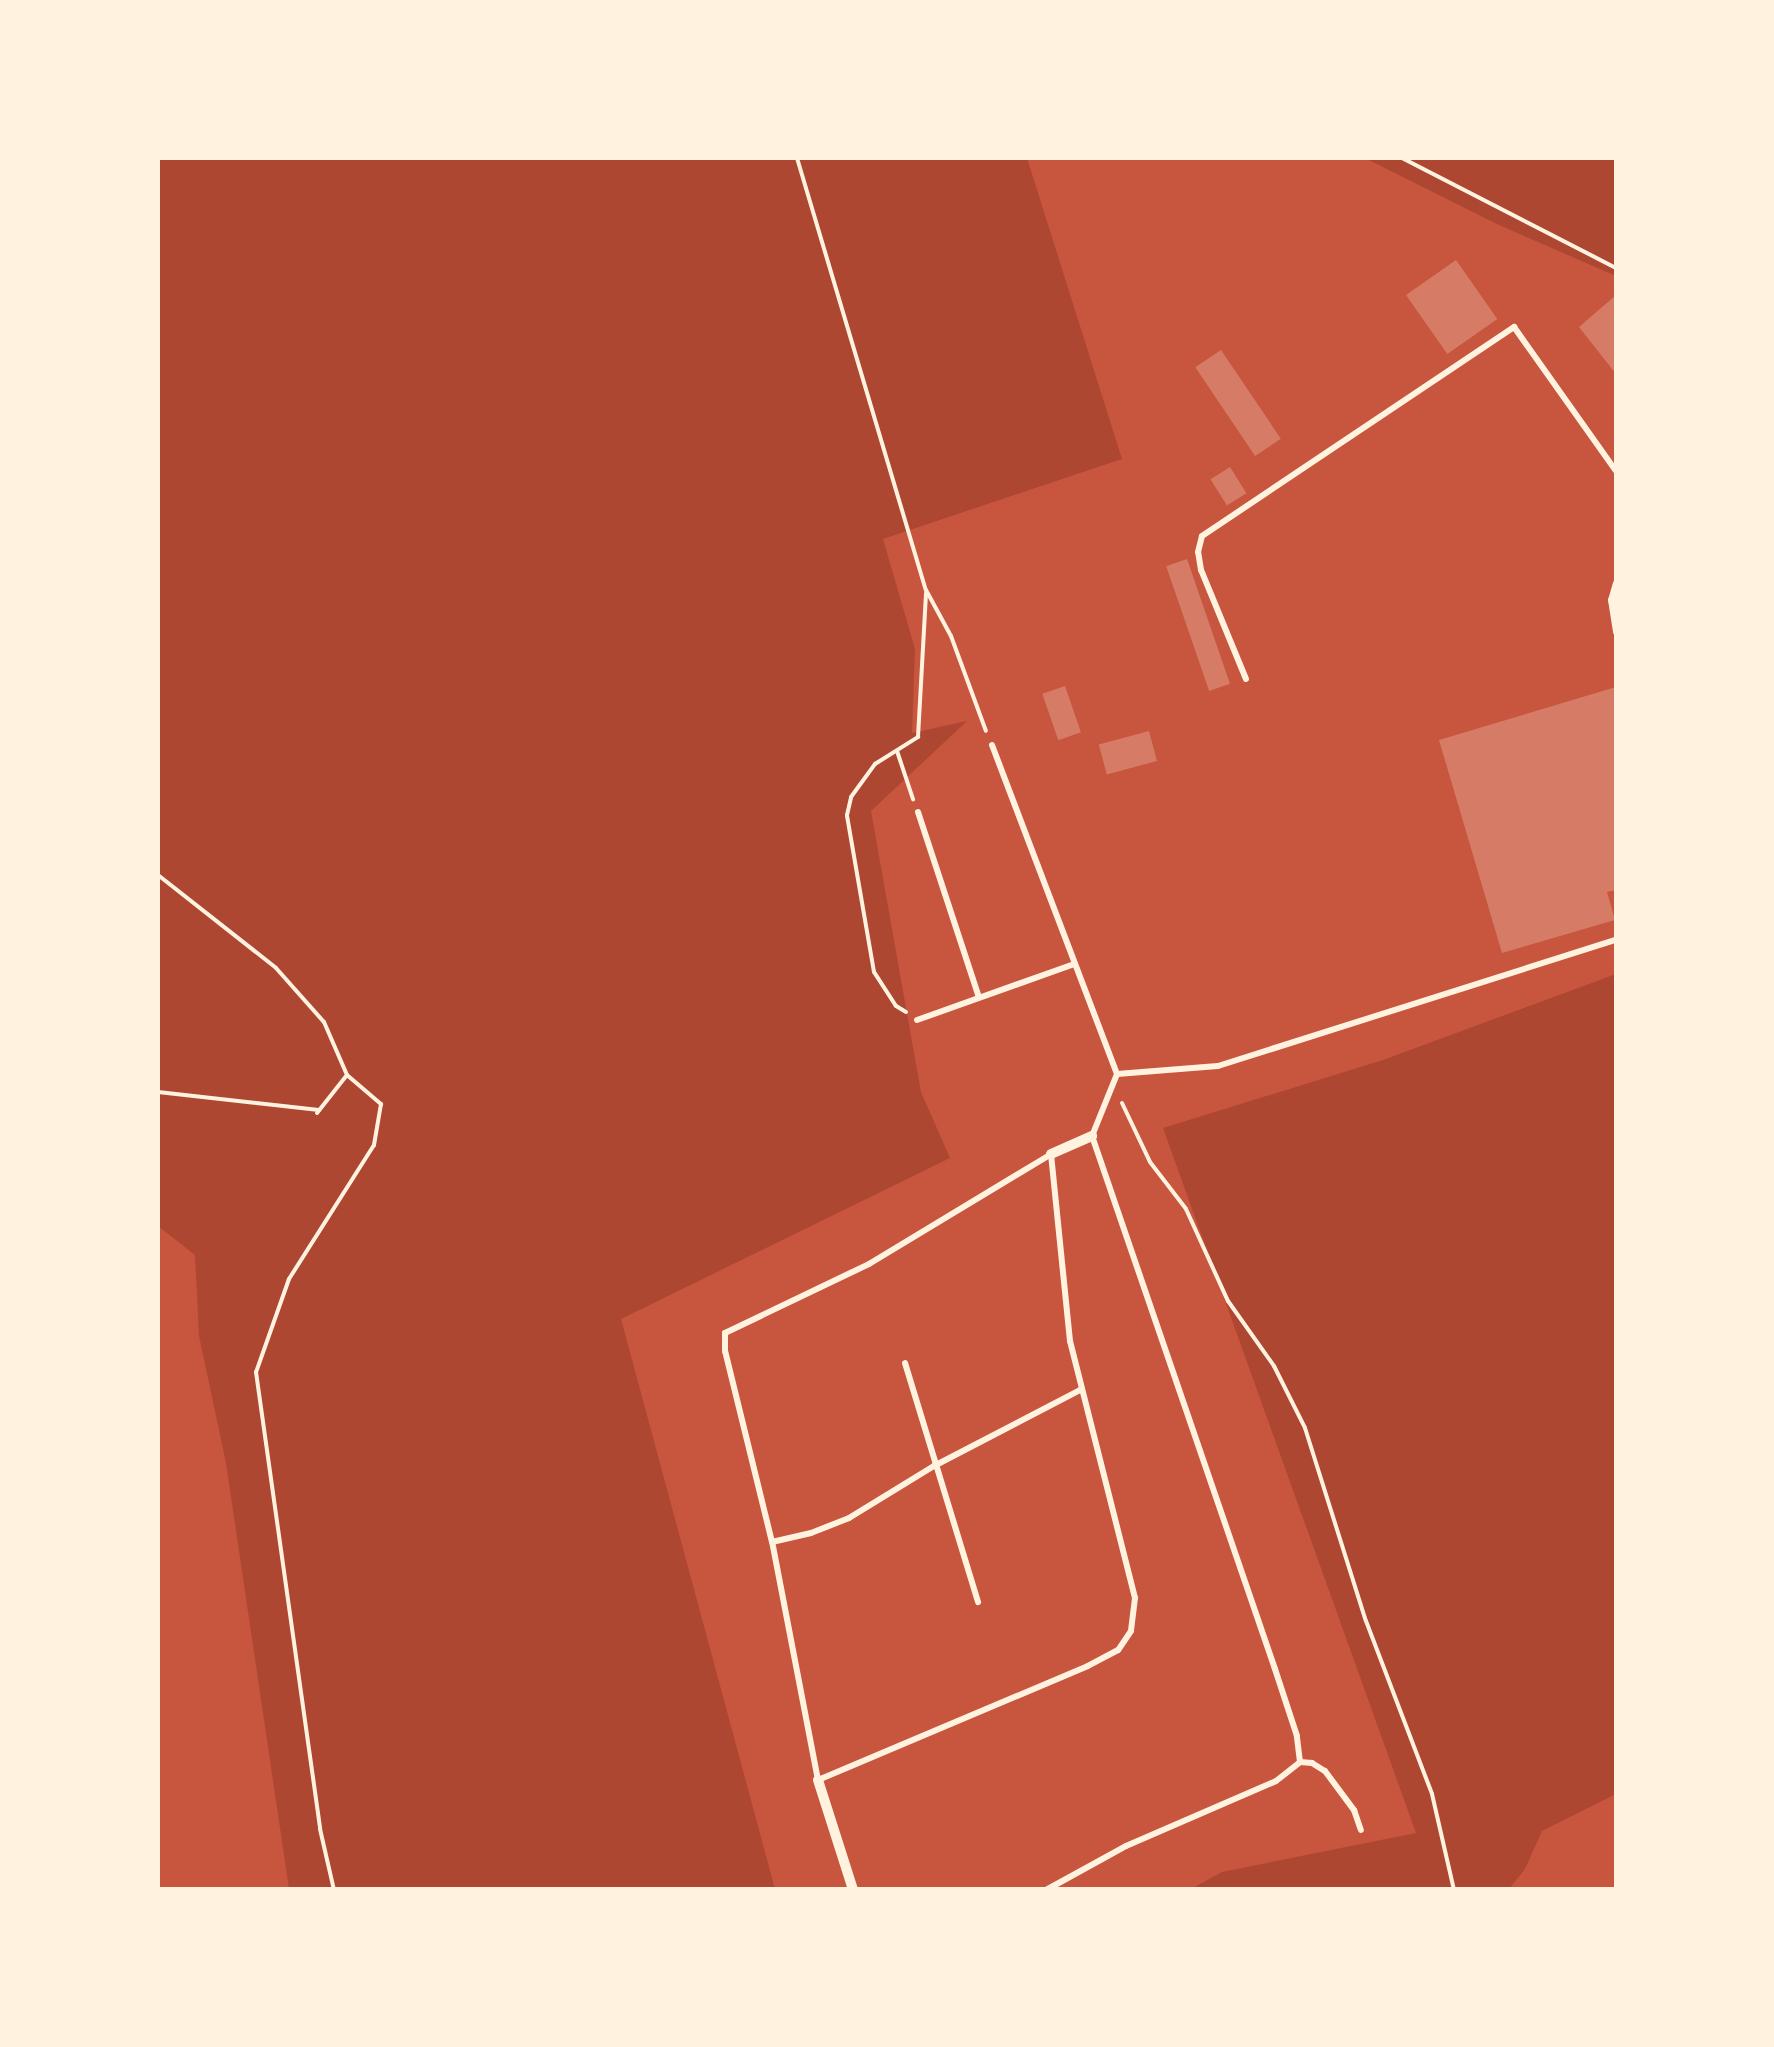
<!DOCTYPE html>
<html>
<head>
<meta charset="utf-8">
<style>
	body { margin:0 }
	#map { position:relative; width:1774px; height:2047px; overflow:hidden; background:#c8553d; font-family:Barlow,sans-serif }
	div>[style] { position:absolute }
	.green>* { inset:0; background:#ae4732 }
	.building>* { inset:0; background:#d67c66; transform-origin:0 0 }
	.path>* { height:4px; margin:-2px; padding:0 2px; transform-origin:2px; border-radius:2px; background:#fff3e0 }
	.service>* { height:6px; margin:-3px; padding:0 3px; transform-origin:3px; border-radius:3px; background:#fff3e0 }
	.minor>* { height:10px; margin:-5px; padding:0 5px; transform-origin:5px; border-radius:5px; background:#fff3e0 }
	span { translate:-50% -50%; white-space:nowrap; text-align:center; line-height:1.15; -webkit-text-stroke:8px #fff3e0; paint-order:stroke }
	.frame { position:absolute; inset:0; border:160px solid #fff3e0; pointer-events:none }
</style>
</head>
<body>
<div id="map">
	<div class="green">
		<div style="clip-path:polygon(158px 158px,1027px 158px,1122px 459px,883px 539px,915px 649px,912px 733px,967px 721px,871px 811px,921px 1092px,950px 1158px,621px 1319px,775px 1889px,289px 1889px,226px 1463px,199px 1336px,195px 1255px,158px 1226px)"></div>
		<div style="clip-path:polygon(1365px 158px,1616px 158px,1616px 276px,1499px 225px)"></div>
		<div style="clip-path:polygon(1616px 974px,1616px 1794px,1542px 1831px,1525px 1869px,1509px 1889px,1191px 1889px,1222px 1872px,1416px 1833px,1163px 1128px,1383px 1060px)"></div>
	</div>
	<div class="building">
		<div style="left:1456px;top:260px;width:72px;height:61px;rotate:55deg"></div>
		<div style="clip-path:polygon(1616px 295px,1616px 374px,1579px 327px)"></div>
		<div style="left:1221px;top:350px;width:107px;height:31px;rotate:56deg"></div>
		<div style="left:1230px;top:467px;width:31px;height:23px;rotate:58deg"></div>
		<div style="left:1187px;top:559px;width:132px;height:22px;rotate:71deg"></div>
		<div style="left:1065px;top:686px;width:49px;height:24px;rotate:71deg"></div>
		<div style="clip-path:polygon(1616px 687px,1616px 890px,1607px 892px,1615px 920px,1502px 953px,1439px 740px)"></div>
		<div style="left:1149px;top:731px;width:31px;height:52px;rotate:75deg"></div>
	</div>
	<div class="path">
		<div style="left:797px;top:158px;width:451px;rotate:73.4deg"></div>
		<div style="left:926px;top:590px;width:52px;rotate:61.5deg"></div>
		<div style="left:951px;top:636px;width:101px;rotate:69.8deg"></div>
		<div style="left:1402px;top:158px;width:241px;rotate:27.2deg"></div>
		<div style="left:897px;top:751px;width:51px;rotate:71.6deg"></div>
		<div style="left:158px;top:875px;width:150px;rotate:38.2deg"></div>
		<div style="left:276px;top:968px;width:72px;rotate:48.4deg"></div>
		<div style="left:324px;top:1022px;width:58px;rotate:66.5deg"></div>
		<div style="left:347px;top:1075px;width:45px;rotate:40.5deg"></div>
		<div style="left:381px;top:1104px;width:42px;rotate:99.7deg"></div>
		<div style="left:374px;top:1145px;width:159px;rotate:122.4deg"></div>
		<div style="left:289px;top:1279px;width:99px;rotate:109.5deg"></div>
		<div style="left:256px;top:1372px;width:461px;rotate:82deg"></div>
		<div style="left:320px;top:1829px;width:63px;rotate:77.1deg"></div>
		<div style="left:906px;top:1012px;width:12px;rotate:-149deg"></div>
		<div style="left:896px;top:1006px;width:40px;rotate:-122.9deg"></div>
		<div style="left:874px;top:972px;width:159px;rotate:-99.8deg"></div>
		<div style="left:847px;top:815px;width:18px;rotate:-77deg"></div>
		<div style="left:851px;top:797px;width:41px;rotate:-54deg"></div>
		<div style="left:875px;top:764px;width:51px;rotate:-32.1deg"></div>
		<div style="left:918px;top:737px;width:144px;rotate:-86.8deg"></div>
		<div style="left:158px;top:1092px;width:162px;rotate:6.4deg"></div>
		<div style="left:1122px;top:1103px;width:65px;rotate:64.6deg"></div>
		<div style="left:1150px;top:1162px;width:59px;rotate:52.5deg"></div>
		<div style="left:1186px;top:1209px;width:101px;rotate:65.5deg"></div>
		<div style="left:1228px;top:1301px;width:80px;rotate:54.7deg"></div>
		<div style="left:1274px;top:1366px;width:69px;rotate:63.4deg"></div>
		<div style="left:1305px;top:1428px;width:202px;rotate:72.5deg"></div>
		<div style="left:1366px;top:1621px;width:185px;rotate:69.1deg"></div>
		<div style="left:1432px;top:1794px;width:98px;rotate:77.1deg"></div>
		<div style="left:317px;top:1113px;width:48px;rotate:-51.7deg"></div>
	</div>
	<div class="service">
		<div style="left:1616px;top:583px;width:18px;rotate:106deg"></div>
		<div style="left:1611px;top:600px;width:33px;rotate:81deg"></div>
		<div style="left:1246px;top:679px;width:118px;rotate:-112.4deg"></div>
		<div style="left:1201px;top:570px;width:18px;rotate:-99deg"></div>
		<div style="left:1198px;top:552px;width:16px;rotate:-76deg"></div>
		<div style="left:1202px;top:536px;width:376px;rotate:-33.8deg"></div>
		<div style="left:1514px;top:327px;width:176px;rotate:54.7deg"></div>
		<div style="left:992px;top:745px;width:352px;rotate:69.2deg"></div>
		<div style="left:918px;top:812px;width:195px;rotate:71.8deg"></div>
		<div style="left:917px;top:1020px;width:167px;rotate:-19.6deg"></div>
		<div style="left:1117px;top:1074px;width:101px;rotate:-4.5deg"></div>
		<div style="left:1218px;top:1066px;width:417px;rotate:-17.6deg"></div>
		<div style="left:1051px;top:1154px;width:188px;rotate:84.2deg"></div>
		<div style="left:1070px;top:1341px;width:265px;rotate:75.8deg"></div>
		<div style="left:1135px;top:1598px;width:33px;rotate:97deg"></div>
		<div style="left:1131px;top:1631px;width:23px;rotate:124deg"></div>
		<div style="left:1118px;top:1650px;width:34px;rotate:152deg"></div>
		<div style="left:1088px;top:1666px;width:293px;rotate:157.1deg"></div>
		<div style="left:818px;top:1780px;width:242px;rotate:-100.9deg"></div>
		<div style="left:772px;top:1542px;width:197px;rotate:-103.8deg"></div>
		<div style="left:725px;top:1351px;width:18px;rotate:-90deg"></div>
		<div style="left:725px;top:1333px;width:160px;rotate:-25.6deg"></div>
		<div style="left:869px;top:1264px;width:213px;rotate:-31.1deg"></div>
		<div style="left:905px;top:1363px;width:250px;rotate:73deg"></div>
		<div style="left:772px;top:1542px;width:40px;rotate:-13deg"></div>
		<div style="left:811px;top:1533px;width:41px;rotate:-21.5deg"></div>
		<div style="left:849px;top:1518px;width:100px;rotate:-31.5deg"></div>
		<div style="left:934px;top:1466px;width:165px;rotate:-27.5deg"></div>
		<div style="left:1300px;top:1762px;width:12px;rotate:5deg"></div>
		<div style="left:1312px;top:1763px;width:15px;rotate:32deg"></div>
		<div style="left:1325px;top:1771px;width:49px;rotate:53.4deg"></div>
		<div style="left:1354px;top:1810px;width:21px;rotate:71deg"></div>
		<div style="left:1046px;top:1890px;width:91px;rotate:-28.8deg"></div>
		<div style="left:1126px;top:1846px;width:163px;rotate:-23.4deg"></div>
		<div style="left:1276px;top:1781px;width:31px;rotate:-38deg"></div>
		<div style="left:1300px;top:1762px;width:26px;rotate:-97deg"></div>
		<div style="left:1297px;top:1736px;width:71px;rotate:-108.2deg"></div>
		<div style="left:1275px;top:1669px;width:564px;rotate:-108.95deg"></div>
		<div style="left:1092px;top:1136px;width:67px;rotate:-68deg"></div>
	</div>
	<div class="minor">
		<div style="left:1051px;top:1154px;width:45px;rotate:-23.7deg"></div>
		<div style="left:818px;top:1780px;width:115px;rotate:72.3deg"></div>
	</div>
	<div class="frame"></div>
</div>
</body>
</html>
